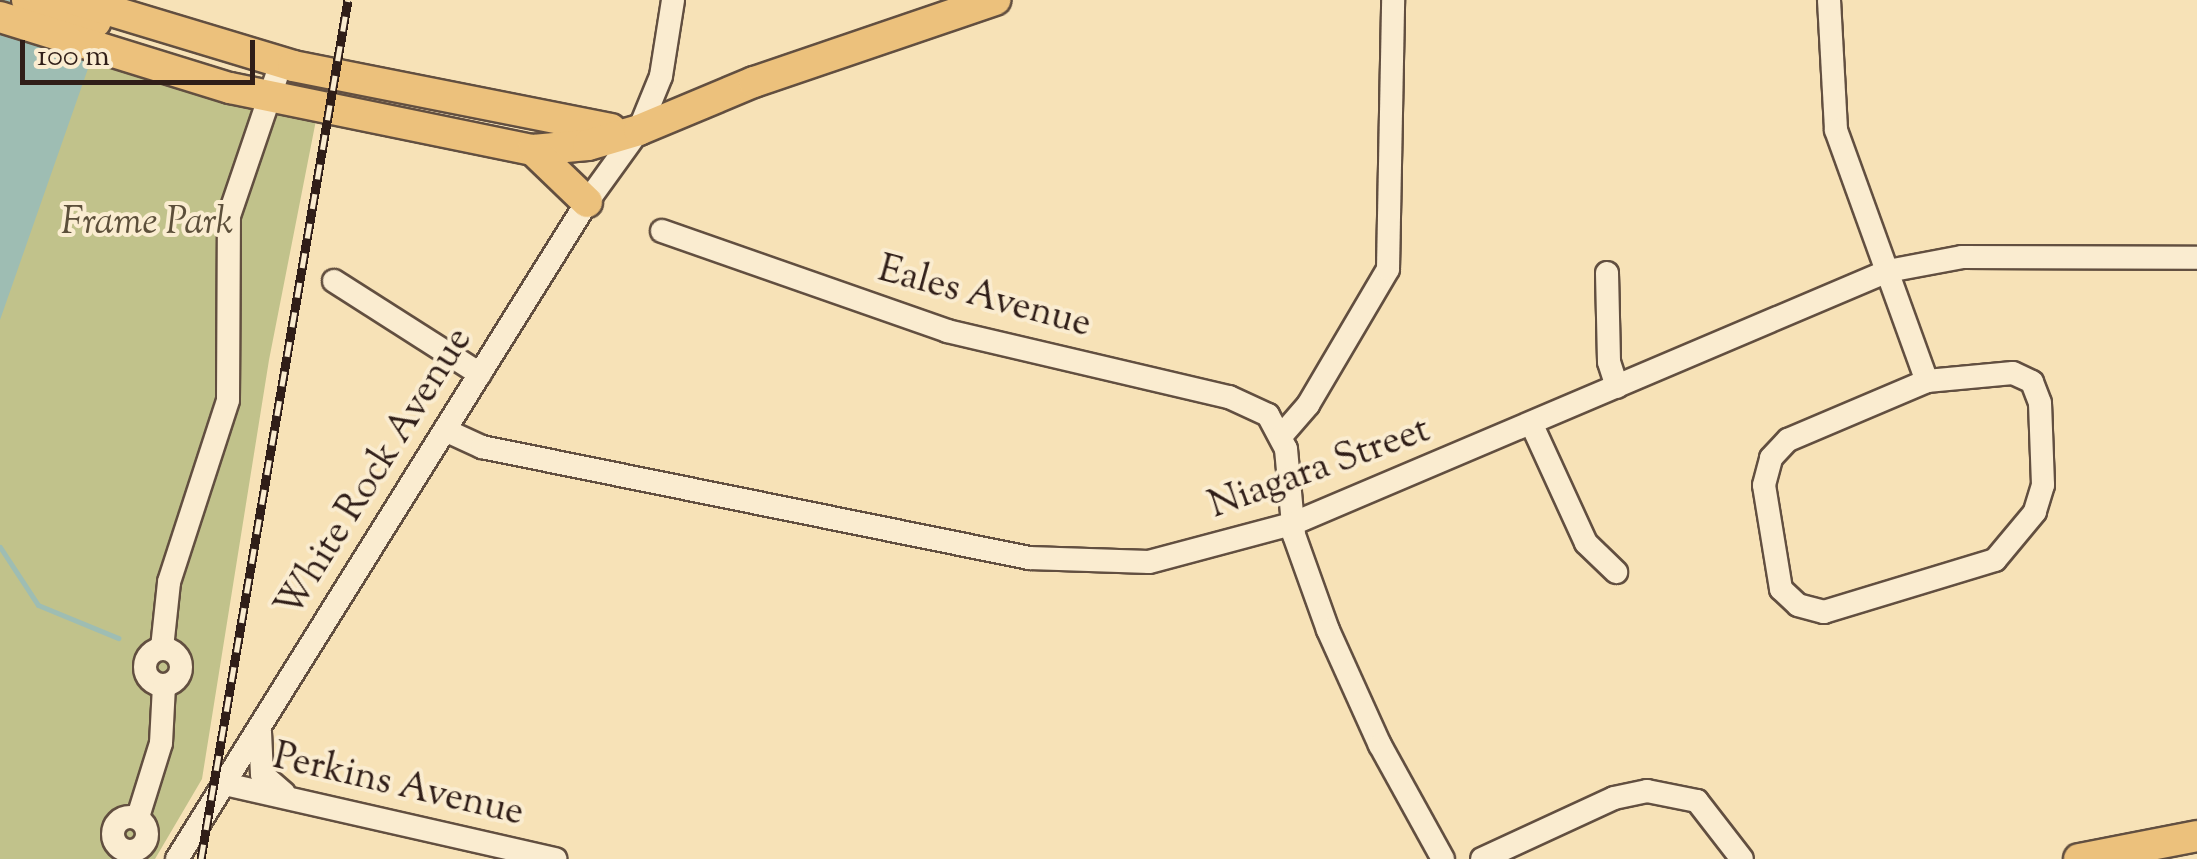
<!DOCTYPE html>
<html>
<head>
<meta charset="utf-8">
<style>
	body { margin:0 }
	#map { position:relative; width:2197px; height:859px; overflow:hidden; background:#f7e2b7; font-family:"Sorts Mill Goudy",serif }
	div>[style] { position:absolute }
	.green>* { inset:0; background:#c1c28b }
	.water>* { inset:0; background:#9ebdb3 }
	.stream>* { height:5px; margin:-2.5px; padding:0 2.5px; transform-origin:2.5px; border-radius:2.5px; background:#9ebdb3 }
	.roads { filter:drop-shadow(2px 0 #624f40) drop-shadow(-2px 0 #624f40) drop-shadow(0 2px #624f40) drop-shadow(0 -2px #624f40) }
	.minor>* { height:22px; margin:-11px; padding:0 11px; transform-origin:11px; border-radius:11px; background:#faecd0 }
	.minor>.ring { margin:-11px; padding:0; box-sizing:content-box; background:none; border:22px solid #faecd0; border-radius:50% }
	.major>* { height:30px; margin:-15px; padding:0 15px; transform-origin:15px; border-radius:15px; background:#ecc17c }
	.rail>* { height:9px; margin-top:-4.5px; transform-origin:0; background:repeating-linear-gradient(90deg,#faecd0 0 15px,#301e18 0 30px); box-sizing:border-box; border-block:2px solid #301e18 }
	span { translate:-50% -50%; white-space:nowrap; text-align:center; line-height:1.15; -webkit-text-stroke:8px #faecd0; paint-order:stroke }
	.park-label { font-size:38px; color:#5c4f3a; font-style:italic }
	.street-label { font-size:38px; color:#301e18 }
	.scale { position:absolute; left:20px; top:40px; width:235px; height:45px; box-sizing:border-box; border:5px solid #301e18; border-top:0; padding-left:12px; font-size:30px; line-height:35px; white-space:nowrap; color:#301e18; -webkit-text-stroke:8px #faecd0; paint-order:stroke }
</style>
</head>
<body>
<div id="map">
	<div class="green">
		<div style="clip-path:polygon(0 25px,317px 115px,269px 360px,202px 779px,155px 859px,0 859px)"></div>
	</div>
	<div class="water">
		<div style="clip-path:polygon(0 0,112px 0,0 320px)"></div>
	</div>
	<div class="stream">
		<div style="left:0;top:547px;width:69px;rotate:56.8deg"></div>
		<div style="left:38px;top:605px;width:87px;rotate:22.4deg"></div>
	</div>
	<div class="roads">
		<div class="minor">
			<div style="left:1829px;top:0;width:130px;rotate:86.9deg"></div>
			<div style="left:1836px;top:130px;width:267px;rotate:70.1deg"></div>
			<div style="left:662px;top:231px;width:302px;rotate:19.3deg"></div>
			<div style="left:947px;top:331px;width:290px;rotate:13.2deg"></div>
			<div style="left:1229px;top:397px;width:43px;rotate:24.8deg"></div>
			<div style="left:1268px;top:415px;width:38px;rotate:62deg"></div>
			<div style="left:1286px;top:449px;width:86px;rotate:84.7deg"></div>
			<div style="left:1294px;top:535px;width:101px;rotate:70.3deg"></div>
			<div style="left:1328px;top:630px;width:126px;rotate:65.7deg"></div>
			<div style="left:1380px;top:745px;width:130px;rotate:61.1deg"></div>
			<div style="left:1607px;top:273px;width:89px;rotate:88.7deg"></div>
			<div style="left:1609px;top:362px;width:26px;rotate:72deg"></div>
			<div style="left:334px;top:281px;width:173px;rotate:32.5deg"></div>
			<div style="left:2013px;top:373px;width:21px;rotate:25deg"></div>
			<div style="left:2032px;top:382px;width:22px;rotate:69deg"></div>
			<div style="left:2040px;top:403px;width:82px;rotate:87.9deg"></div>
			<div style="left:2043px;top:485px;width:28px;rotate:107deg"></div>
			<div style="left:2035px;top:512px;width:62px;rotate:129.8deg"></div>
			<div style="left:1995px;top:560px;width:179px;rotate:163.1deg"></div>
			<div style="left:1824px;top:612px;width:27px;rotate:-165deg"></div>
			<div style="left:1798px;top:605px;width:23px;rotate:-137deg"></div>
			<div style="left:1781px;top:589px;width:105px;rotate:-99.3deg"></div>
			<div style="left:1764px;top:485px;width:28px;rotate:-75deg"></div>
			<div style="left:1771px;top:458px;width:25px;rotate:-47deg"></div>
			<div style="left:1788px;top:440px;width:151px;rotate:-23deg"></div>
			<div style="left:1927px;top:381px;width:86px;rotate:-5.3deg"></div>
			<div style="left:1532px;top:425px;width:130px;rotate:65.4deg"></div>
			<div style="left:1586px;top:543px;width:42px;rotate:44deg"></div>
			<div style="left:445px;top:430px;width:41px;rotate:24.7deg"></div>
			<div style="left:482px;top:447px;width:558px;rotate:11.47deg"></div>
			<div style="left:1029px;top:558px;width:120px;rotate:1.9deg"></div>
			<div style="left:1149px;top:562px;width:148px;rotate:-14.9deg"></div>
			<div style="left:1292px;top:524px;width:647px;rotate:-23deg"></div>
			<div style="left:1888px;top:271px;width:75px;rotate:-10.7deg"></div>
			<div style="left:1962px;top:257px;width:235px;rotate:0.2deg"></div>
			<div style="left:1282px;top:435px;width:40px;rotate:-49deg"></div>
			<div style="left:1308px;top:405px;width:158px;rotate:-59.5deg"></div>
			<div style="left:1388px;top:269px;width:269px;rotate:-88.9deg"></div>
			<div style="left:162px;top:648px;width:66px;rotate:-83.9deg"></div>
			<div style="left:169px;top:582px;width:191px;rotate:-72deg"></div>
			<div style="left:228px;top:400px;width:184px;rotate:-89.7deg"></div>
			<div style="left:229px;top:216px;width:162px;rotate:-71.2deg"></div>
			<div class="ring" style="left:145px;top:649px;width:14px;height:14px"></div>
			<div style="left:260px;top:732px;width:42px;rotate:87.3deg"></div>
			<div style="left:262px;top:774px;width:29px;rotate:41deg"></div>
			<div style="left:225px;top:784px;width:339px;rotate:12.8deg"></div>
			<div class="ring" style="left:113px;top:817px;width:12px;height:12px"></div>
			<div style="left:138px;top:817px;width:77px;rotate:-72.7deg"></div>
			<div style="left:161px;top:743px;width:57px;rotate:-87deg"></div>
			<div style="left:177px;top:859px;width:774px;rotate:-58.03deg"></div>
			<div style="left:587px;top:202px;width:89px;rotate:-54.2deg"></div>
			<div style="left:639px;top:130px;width:58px;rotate:-67.8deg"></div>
			<div style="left:661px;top:76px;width:77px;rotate:-81deg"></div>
			<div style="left:1482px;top:859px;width:145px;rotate:-24.8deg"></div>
			<div style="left:1614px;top:798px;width:34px;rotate:-12deg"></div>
			<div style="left:1647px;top:791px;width:51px;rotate:11.3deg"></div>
			<div style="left:1697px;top:801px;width:73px;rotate:52.2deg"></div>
		</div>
		<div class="major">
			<div style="left:27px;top:0;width:72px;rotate:17.7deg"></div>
			<div style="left:75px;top:0;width:228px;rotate:16.8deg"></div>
			<div style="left:293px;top:66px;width:324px;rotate:11.2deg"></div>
			<div style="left:0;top:17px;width:241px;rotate:17.2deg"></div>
			<div style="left:230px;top:88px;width:309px;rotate:11.6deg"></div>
			<div style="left:533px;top:150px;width:55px;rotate:-5.2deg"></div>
			<div style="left:588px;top:145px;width:53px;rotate:-16.4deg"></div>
			<div style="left:639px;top:130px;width:125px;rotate:-22.7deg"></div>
			<div style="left:754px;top:82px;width:255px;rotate:-18.8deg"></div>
			<div style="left:533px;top:150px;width:75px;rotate:43.9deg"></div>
			<div style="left:2079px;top:859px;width:120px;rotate:-11deg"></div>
		</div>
	</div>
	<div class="rail">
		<div style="left:201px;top:859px;width:871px;rotate:-80.29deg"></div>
	</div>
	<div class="park-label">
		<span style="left:147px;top:225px">Frame Park</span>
	</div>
	<div class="street-label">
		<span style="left:984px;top:299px;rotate:15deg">Eales Avenue</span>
		<span style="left:1320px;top:470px;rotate:-20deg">Niagara Street</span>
		<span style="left:376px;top:474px;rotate:-58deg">White Rock Avenue</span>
		<span style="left:398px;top:787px;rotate:13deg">Perkins Avenue</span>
	</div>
	<div class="scale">100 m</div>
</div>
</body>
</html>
